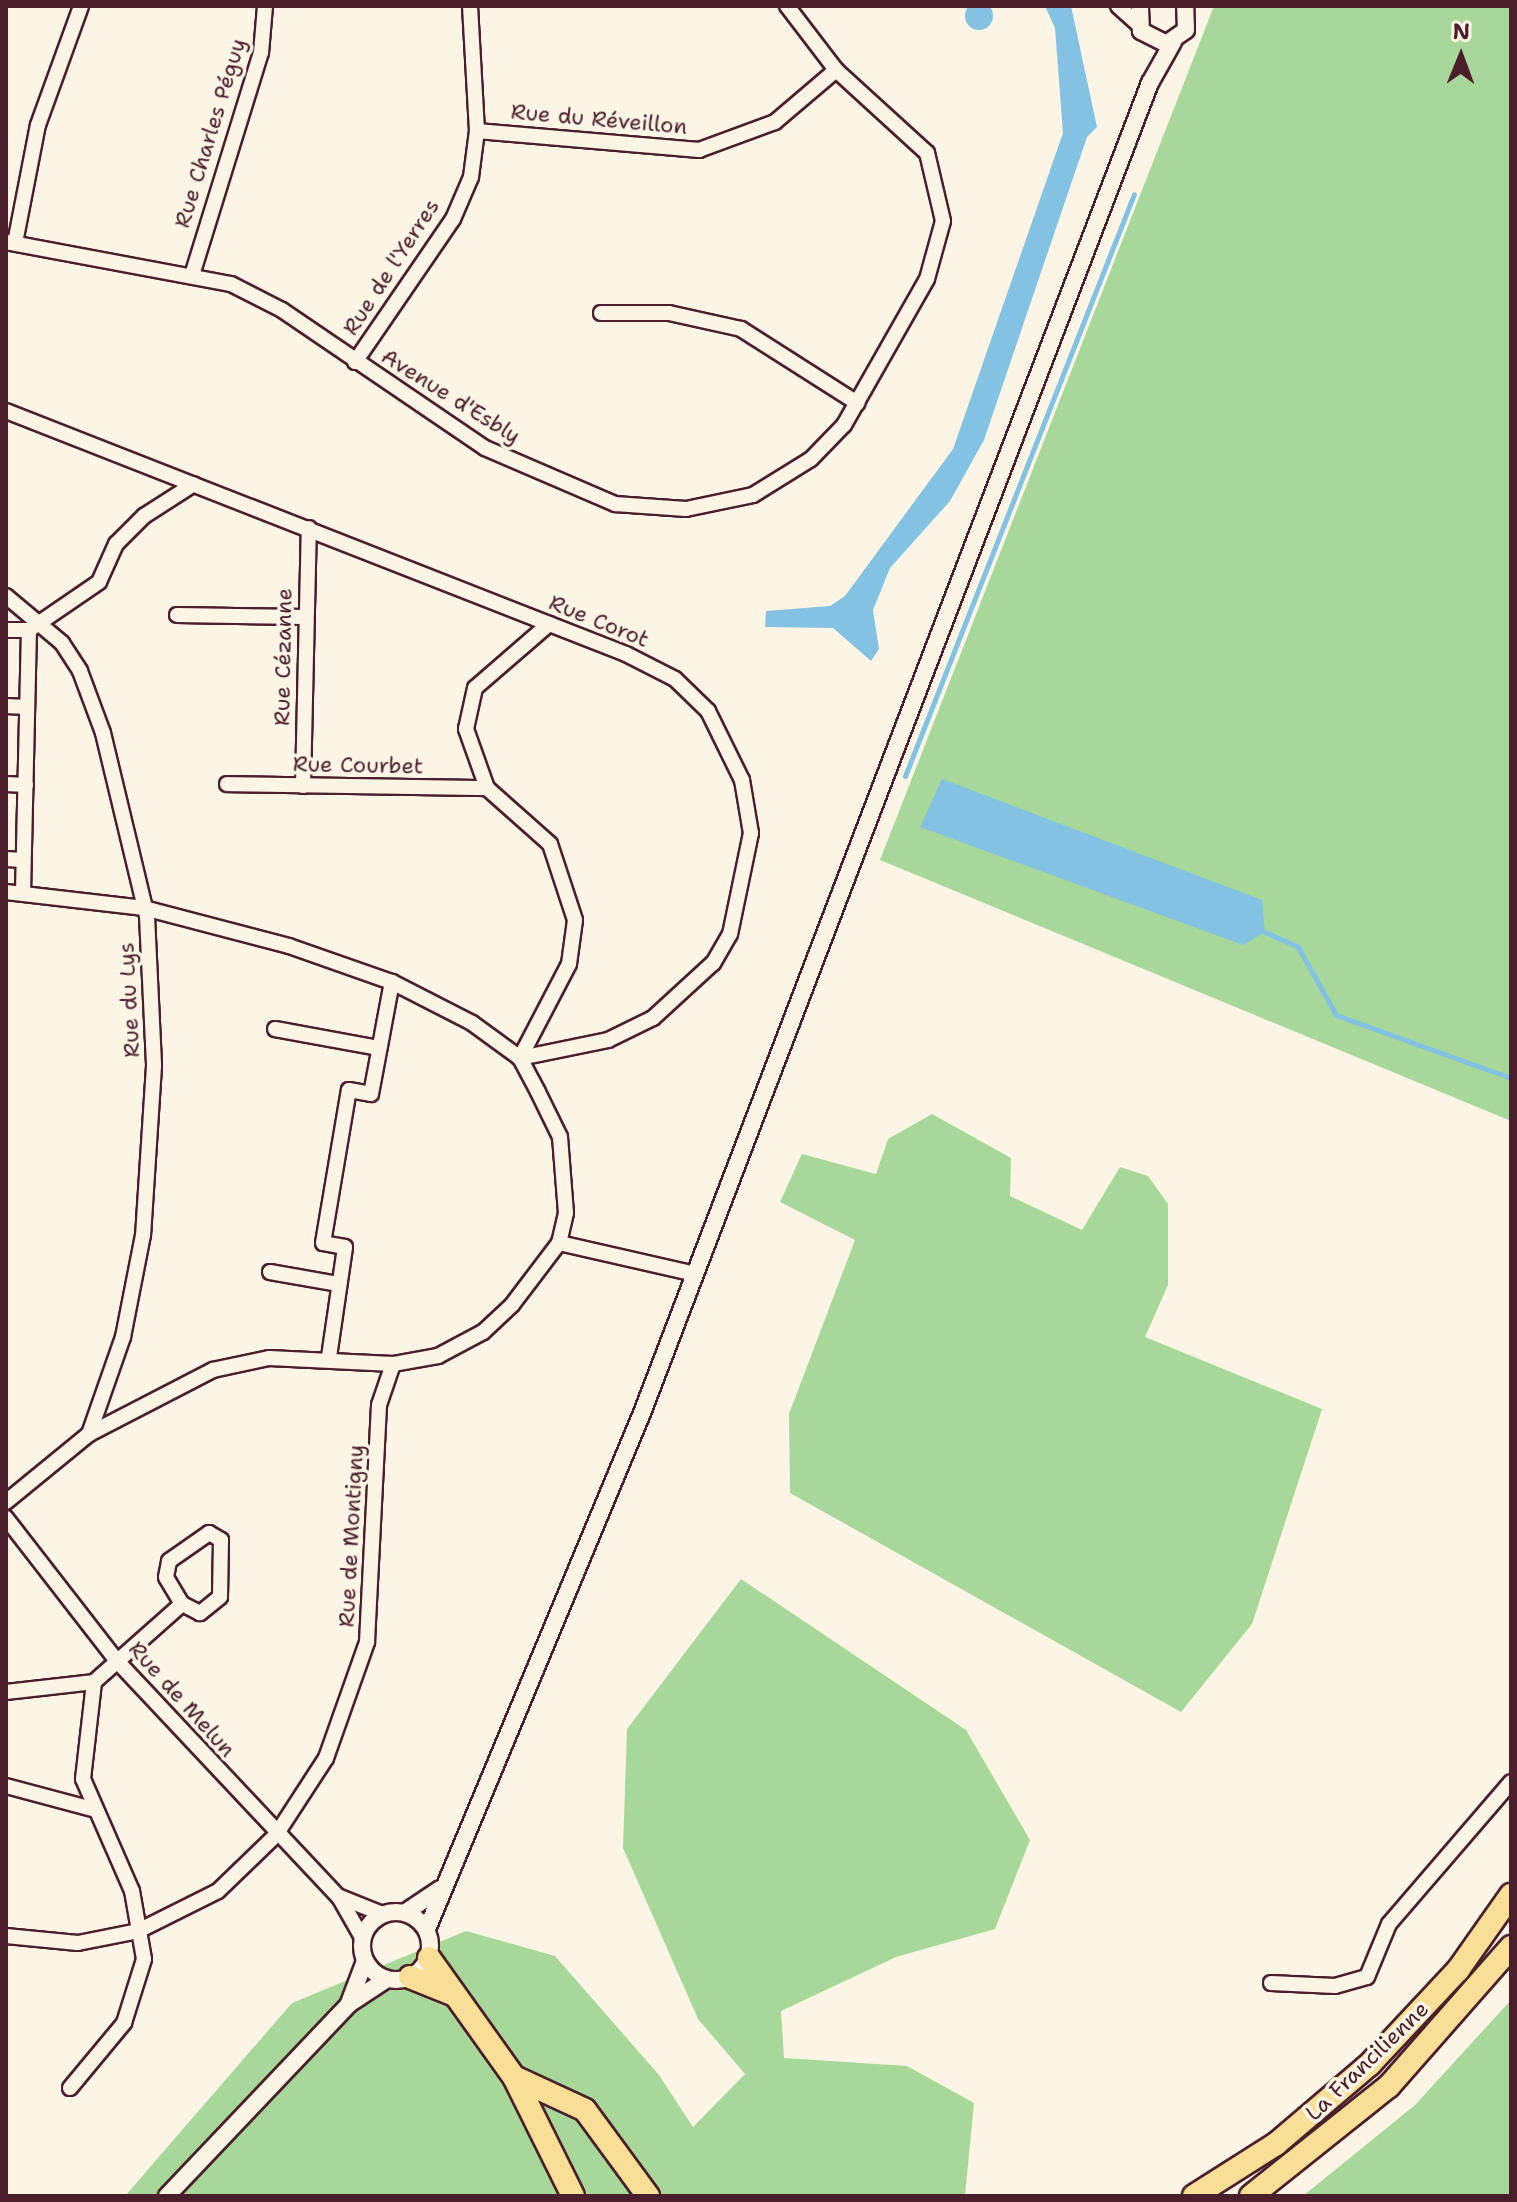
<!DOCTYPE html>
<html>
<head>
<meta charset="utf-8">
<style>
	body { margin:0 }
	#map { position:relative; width:1517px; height:2202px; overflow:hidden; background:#fcf5e5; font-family:"Shantell Sans",sans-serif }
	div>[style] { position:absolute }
	.green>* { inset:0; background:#a7d899 }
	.water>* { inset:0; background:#83c2e3 }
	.round { border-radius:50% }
	.stream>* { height:5px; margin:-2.5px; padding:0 2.5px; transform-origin:2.5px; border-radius:2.5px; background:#83c2e3 }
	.roads { filter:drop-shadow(2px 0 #4a1f2b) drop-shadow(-2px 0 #4a1f2b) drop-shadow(0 2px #4a1f2b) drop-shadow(0 -2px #4a1f2b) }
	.minor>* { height:14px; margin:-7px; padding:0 7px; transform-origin:7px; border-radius:7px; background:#fcf5e5 }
	.tertiary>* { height:16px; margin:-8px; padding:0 8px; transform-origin:8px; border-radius:8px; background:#fcf5e5 }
	.tertiary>.ring { margin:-8px; padding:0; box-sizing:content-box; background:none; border:16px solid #fcf5e5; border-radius:50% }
	.trunk>* { height:22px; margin:-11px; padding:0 11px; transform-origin:11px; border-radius:11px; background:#f9df96 }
	span { translate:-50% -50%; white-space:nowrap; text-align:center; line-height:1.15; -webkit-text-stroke:7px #fcf5e5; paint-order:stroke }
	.street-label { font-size:22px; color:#4a1f2b }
	.frame { position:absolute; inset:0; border:8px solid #4a1f2b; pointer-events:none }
	.north { position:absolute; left:1421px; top:16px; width:80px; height:80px; -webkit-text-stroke:6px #fcf5e5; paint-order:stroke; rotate:1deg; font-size:22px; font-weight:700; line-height:32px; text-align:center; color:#4a1f2b }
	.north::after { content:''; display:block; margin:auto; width:28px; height:36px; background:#4a1f2b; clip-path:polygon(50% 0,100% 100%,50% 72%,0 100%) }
</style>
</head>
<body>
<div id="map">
	<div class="green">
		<div style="clip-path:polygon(1214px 6px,1511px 6px,1511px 1121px,880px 860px)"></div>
		<div style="clip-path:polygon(932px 1114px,1011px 1158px,1010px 1196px,1082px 1230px,1120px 1167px,1148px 1176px,1168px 1204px,1168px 1285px,1145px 1337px,1322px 1409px,1252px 1624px,1181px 1712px,790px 1493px,789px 1414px,855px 1240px,780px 1202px,802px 1154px,876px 1174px,888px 1139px)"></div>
		<div style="clip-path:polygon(741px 1579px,966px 1730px,1030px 1840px,995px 1929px,896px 1957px,781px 2011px,784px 2058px,907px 2066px,974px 2103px,965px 2196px,125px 2196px,292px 2003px,466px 1931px,555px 1956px,659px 2075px,693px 2127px,745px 2074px,698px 2019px,623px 1848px,627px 1729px)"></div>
		<div style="clip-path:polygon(1511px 2000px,1511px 2196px,1303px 2196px,1415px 2105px)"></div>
	</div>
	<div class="water">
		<div class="round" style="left:965px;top:2px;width:28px;height:28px"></div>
		<div style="clip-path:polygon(1045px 6px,1071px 6px,1097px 127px,1087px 137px,984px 440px,950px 501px,890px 568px,873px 610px,879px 649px,871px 661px,833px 628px,765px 627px,766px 611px,830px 606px,845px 596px,953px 449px,1063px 133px,1055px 28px)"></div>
		<div style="clip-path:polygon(942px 779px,1262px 900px,1265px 932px,1243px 945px,920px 827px)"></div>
	</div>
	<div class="stream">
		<div style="left:905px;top:776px;width:625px;rotate:-68.52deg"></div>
		<div style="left:1265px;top:932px;width:36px;rotate:24deg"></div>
		<div style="left:1298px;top:947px;width:78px;rotate:60.8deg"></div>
		<div style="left:1336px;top:1015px;width:186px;rotate:19.8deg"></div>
	</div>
	<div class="roads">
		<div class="minor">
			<div style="left:1118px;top:6px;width:27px;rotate:42deg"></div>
			<div style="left:477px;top:131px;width:223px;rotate:4.9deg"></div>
			<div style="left:699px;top:150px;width:81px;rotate:-20.2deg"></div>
			<div style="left:775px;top:122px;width:80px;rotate:-40.4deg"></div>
			<div style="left:6px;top:242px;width:229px;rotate:10.6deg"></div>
			<div style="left:231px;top:284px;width:57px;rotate:27deg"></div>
			<div style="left:282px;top:310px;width:245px;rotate:34.2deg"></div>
			<div style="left:485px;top:448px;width:142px;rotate:23.3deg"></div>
			<div style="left:615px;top:504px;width:71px;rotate:4deg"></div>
			<div style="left:686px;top:509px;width:68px;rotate:-11.8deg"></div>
			<div style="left:753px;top:495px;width:68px;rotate:-31.8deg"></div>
			<div style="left:811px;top:459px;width:47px;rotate:-45.9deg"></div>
			<div style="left:844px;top:425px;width:168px;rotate:-60.4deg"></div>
			<div style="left:927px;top:279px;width:60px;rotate:-74.6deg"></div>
			<div style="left:943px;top:221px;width:70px;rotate:-103.2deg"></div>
			<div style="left:927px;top:153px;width:123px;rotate:-137.6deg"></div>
			<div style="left:836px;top:70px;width:81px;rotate:-127.4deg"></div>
			<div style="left:15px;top:243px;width:120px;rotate:-79deg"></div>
			<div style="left:38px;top:125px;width:127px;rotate:-70.1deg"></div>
			<div style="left:193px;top:272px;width:229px;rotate:-72.8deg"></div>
			<div style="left:261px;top:53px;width:47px;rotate:-85.1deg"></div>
			<div style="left:601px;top:313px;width:68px"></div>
			<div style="left:669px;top:313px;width:74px;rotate:12.5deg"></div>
			<div style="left:741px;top:329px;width:138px;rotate:32.5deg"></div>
			<div style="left:355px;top:362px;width:173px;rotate:-55.6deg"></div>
			<div style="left:453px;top:219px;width:46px;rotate:-66.8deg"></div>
			<div style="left:471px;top:177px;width:46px;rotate:-82.6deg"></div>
			<div style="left:477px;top:131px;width:125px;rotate:-93.2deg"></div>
			<div style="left:6px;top:411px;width:666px;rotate:21.4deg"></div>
			<div style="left:626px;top:654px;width:55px;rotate:27deg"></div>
			<div style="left:675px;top:679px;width:46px;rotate:44.1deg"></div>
			<div style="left:708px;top:711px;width:77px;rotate:63.8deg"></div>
			<div style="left:742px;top:780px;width:54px;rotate:80.4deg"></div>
			<div style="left:751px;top:833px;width:103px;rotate:101.7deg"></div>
			<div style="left:730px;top:934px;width:34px;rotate:120deg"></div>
			<div style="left:713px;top:963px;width:81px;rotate:137.5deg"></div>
			<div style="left:653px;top:1018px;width:50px;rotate:153.9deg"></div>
			<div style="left:608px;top:1040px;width:90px;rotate:168.4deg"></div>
			<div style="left:6px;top:596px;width:73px;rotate:40deg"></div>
			<div style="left:62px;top:643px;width:33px;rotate:57deg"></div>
			<div style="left:80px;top:671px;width:66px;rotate:69.6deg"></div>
			<div style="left:103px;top:733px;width:188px;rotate:76.5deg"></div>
			<div style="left:147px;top:916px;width:150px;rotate:87.3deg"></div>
			<div style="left:154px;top:1066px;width:169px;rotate:93.7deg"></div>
			<div style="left:143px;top:1235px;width:104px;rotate:101.1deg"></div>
			<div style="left:123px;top:1337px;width:103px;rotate:109.3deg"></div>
			<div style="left:177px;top:615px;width:129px;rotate:0.9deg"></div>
			<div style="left:6px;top:630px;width:23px"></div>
			<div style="left:6px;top:706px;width:21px;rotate:3deg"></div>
			<div style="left:6px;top:784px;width:20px;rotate:3deg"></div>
			<div style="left:227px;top:784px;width:260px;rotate:0.9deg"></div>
			<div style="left:303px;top:786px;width:258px;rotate:-88.7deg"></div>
			<div style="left:6px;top:859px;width:17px;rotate:3deg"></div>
			<div style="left:6px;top:892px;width:139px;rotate:6.6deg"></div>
			<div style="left:144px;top:908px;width:150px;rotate:14.7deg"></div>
			<div style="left:289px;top:946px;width:109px;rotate:19.3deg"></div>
			<div style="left:392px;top:982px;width:90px;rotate:27.1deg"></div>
			<div style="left:472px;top:1023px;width:59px;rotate:36.1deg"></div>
			<div style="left:520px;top:1058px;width:38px;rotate:62deg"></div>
			<div style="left:538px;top:1092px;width:50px;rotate:63.9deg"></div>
			<div style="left:560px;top:1137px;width:76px;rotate:85.5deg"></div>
			<div style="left:566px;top:1213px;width:31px;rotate:103deg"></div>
			<div style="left:559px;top:1243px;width:78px;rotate:127.2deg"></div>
			<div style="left:512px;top:1305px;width:40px;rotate:137deg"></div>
			<div style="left:483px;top:1332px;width:51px;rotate:151.9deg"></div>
			<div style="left:438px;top:1356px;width:46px;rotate:169.9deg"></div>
			<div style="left:393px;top:1364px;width:124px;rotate:-177.2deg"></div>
			<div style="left:269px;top:1358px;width:57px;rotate:167.9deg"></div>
			<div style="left:213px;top:1370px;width:140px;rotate:152.7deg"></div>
			<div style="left:89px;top:1434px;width:107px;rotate:140.7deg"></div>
			<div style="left:23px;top:893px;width:263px;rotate:-88.7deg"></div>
			<div style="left:29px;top:630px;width:85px;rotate:-34.4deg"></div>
			<div style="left:99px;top:582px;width:42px;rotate:-65.9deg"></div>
			<div style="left:116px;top:544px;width:40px;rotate:-45deg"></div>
			<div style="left:144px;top:516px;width:59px;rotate:-32.6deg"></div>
			<div style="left:275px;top:1029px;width:106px;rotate:10.4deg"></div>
			<div style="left:520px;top:1058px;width:106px;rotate:-62.5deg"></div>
			<div style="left:569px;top:964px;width:44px;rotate:-82.2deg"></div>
			<div style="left:575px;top:920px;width:80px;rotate:-108.2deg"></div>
			<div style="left:550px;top:844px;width:84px;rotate:-138.4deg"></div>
			<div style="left:487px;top:788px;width:63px;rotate:-109.6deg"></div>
			<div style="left:466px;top:729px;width:42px;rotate:-77.6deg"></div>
			<div style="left:475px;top:688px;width:98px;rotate:-40.9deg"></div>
			<div style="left:559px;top:1243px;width:139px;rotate:12.8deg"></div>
			<div style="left:270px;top:1272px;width:70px;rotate:9.9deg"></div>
			<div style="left:329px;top:1357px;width:111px;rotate:-81.7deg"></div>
			<div style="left:345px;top:1247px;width:22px;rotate:-170deg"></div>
			<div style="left:323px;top:1243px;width:155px;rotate:-80.4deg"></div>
			<div style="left:349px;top:1090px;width:22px;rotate:10deg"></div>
			<div style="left:371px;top:1094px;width:114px;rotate:-79.4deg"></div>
			<div style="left:6px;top:1518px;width:181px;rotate:52.2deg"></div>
			<div style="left:117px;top:1661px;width:324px;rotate:46.8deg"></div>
			<div style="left:339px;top:1897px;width:48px;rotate:60.3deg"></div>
			<div style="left:209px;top:1533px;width:14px;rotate:30deg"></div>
			<div style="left:221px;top:1540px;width:57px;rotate:91deg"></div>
			<div style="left:220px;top:1597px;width:26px;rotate:141deg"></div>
			<div style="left:200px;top:1613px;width:20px;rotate:-153deg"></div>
			<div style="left:182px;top:1604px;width:31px;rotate:-121deg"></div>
			<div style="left:166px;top:1577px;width:16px;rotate:-79deg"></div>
			<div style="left:169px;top:1561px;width:49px;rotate:-35deg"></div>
			<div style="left:6px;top:1692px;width:89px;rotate:-6.5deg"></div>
			<div style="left:94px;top:1682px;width:118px;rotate:-41.6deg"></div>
			<div style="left:6px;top:1786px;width:89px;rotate:15deg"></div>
			<div style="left:340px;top:1897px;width:45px;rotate:22deg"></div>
			<div style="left:6px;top:1936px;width:72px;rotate:5.6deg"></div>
			<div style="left:78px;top:1943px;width:61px;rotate:-11.3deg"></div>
			<div style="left:138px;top:1931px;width:89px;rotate:-26.6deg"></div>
			<div style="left:218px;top:1891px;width:81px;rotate:-44deg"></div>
			<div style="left:276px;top:1835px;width:92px;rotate:-57deg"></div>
			<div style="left:326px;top:1758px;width:123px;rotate:-70.5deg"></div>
			<div style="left:367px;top:1642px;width:237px;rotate:-87.1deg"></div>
			<div style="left:379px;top:1405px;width:43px;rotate:-71.1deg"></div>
			<div style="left:1271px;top:1983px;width:64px;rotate:2.7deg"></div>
			<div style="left:1335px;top:1986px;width:33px;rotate:-16deg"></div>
			<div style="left:1367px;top:1977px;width:57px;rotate:-67.5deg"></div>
			<div style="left:1389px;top:1924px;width:187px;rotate:-49.3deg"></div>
			<div style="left:70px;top:2088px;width:85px;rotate:-50.3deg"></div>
			<div style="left:124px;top:2023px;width:67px;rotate:-72.6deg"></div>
			<div style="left:144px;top:1959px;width:69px;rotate:-100deg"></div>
			<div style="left:132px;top:1891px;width:122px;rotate:-113.6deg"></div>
			<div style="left:83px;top:1779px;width:98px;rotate:-83.5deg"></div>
		</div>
		<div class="tertiary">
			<div style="left:1140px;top:6px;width:25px;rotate:88deg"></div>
			<div style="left:1141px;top:31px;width:28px;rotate:27deg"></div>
			<div style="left:1166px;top:44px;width:24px;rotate:-35deg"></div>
			<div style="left:1186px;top:30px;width:24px;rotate:-92deg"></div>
			<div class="ring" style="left:362px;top:1912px;width:52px;height:52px"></div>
			<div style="left:406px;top:1912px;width:40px;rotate:-34deg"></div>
			<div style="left:427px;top:1929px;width:559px;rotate:-67.38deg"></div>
			<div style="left:642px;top:1413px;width:1424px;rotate:-69.1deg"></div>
			<div style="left:1150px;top:83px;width:47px;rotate:-60.7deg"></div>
			<div style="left:349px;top:2003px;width:45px;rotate:-69.1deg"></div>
			<div style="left:167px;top:2196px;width:265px;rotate:-46.5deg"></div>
			<div style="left:349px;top:2004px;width:45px;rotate:-33.3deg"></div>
		</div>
		<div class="trunk">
			<div style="left:429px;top:1958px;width:146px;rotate:54.5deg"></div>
			<div style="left:514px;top:2077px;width:133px;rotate:63.6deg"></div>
			<div style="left:410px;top:1977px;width:45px;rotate:22deg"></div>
			<div style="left:514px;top:2077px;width:78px;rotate:24.9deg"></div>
			<div style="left:585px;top:2110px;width:107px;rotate:53.8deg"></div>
			<div style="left:1194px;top:2196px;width:97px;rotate:-32.4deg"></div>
			<div style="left:1276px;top:2144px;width:123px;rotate:-40.4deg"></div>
			<div style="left:1370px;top:2064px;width:129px;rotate:-46.9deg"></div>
			<div style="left:1458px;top:1970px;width:92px;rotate:-54.8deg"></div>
			<div style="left:1251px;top:2196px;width:176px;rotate:-38.6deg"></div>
			<div style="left:1389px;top:2086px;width:185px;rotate:-48.7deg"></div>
		</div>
	</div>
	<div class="street-label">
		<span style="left:599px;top:119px;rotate:5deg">Rue du Réveillon</span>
		<span style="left:210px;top:133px;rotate:-73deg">Rue Charles Péguy</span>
		<span style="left:391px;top:267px;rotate:-57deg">Rue de l'Yerres</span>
		<span style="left:451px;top:396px;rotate:32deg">Avenue d'Esbly</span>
		<span style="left:599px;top:621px;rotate:22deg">Rue Corot</span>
		<span style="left:283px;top:657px;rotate:-89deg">Rue Cézanne</span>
		<span style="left:358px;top:765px;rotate:1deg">Rue Courbet</span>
		<span style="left:129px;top:1000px;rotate:-93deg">Rue du Lys</span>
		<span style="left:351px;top:1536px;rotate:-87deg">Rue de Montigny</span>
		<span style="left:182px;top:1699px;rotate:48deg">Rue de Melun</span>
		<span style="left:1367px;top:2061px;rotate:-44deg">La Francilienne</span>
	</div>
	<div class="frame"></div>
	<div class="north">N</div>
</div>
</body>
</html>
